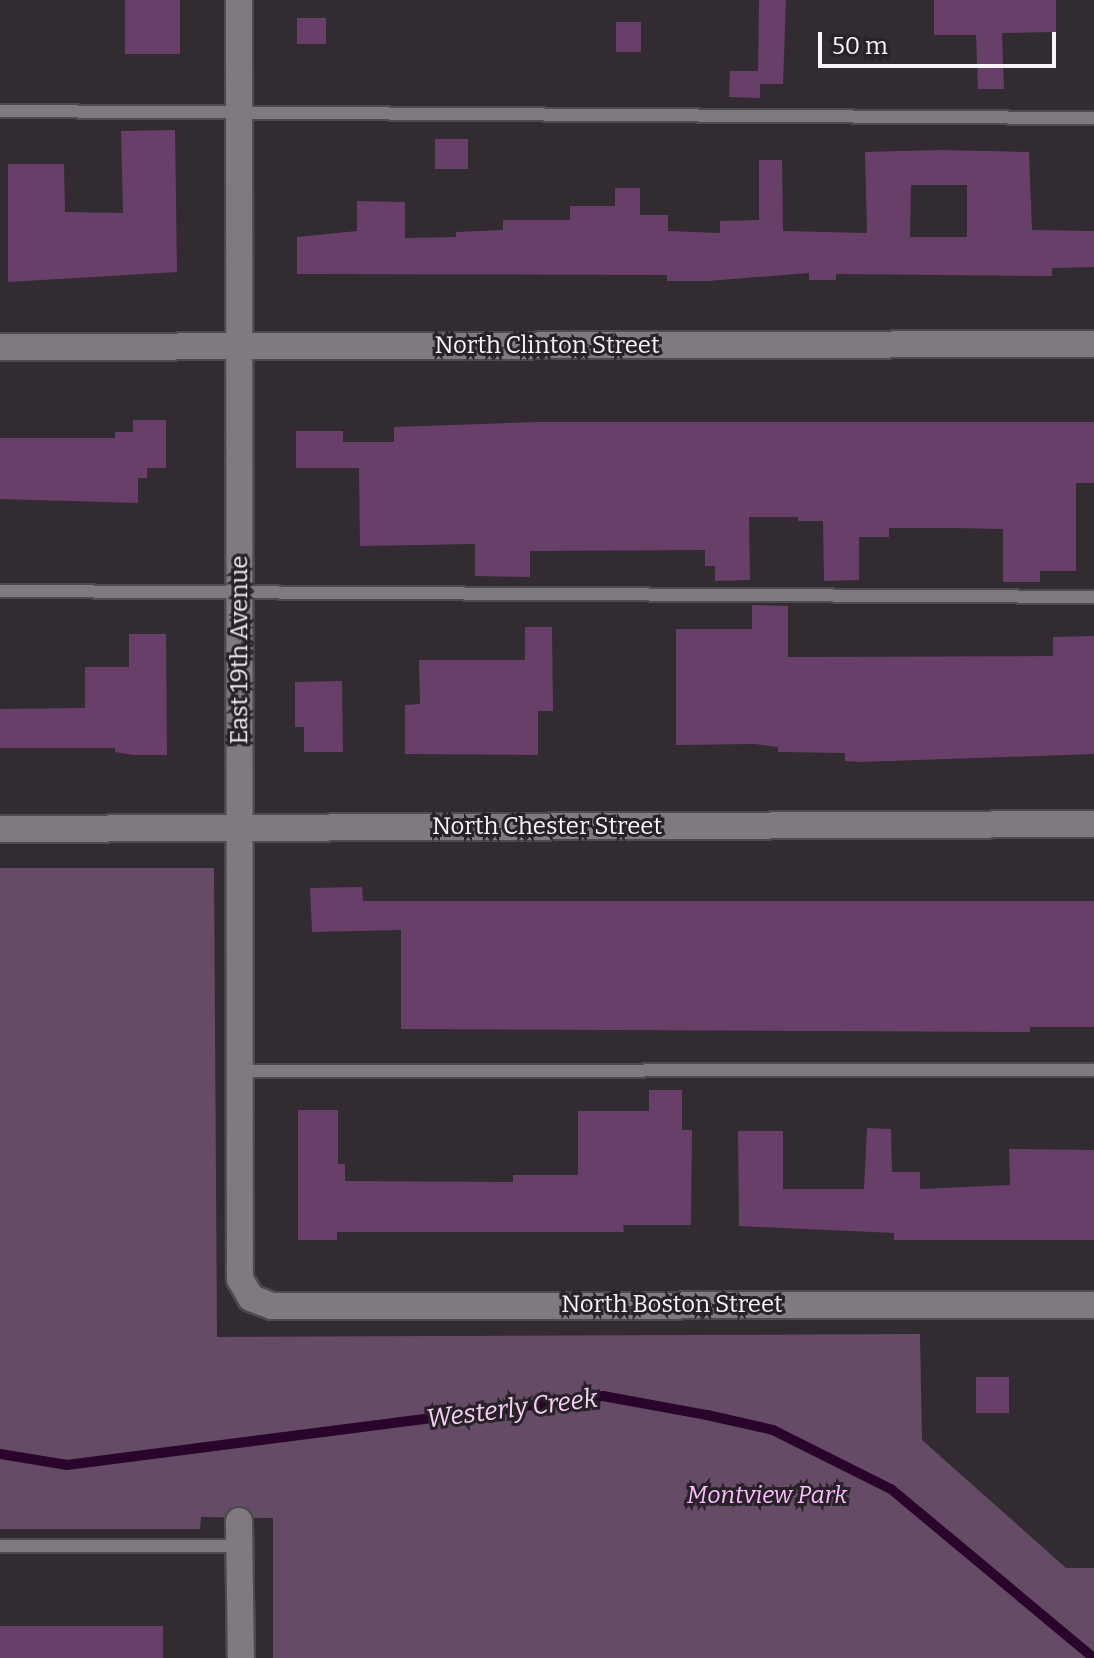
<!DOCTYPE html>
<html>
<head>
<meta charset="utf-8">
<style>
	body { margin:0 }
	#map { position:relative; width:1094px; height:1658px; overflow:hidden; background:#322b32; font-family:Bitter,serif }
	div>[style] { position:absolute }
	.green>* { inset:0; background:#654b66 }
	.stream>* { height:10px; margin:-5px; padding:0 5px; transform-origin:5px; border-radius:5px; background:#2a052b }
	.building>* { inset:0; background:#673f68; transform-origin:0 0 }
	.roads { filter:drop-shadow(2px 0 #4e4a4f) drop-shadow(-2px 0 #4e4a4f) drop-shadow(0 2px #4e4a4f) drop-shadow(0 -2px #4e4a4f) }
	.service>* { height:12px; margin:-6px; padding:0 6px; transform-origin:6px; border-radius:6px; background:#807980 }
	.minor>* { height:26px; margin:-13px; padding:0 13px; transform-origin:13px; border-radius:13px; background:#807980 }
	span { translate:-50% -50%; white-space:nowrap; text-align:center; line-height:1.15; -webkit-text-stroke:6px #282228; paint-order:stroke }
	.street-label { font-size:24px; color:#f7f3f7 }
	.park-label { font-size:24px; color:#fdbdfe; font-style:italic }
	.water-label { font-size:26px; color:#f7d0f7; font-style:italic }
	.scale { position:absolute; left:818px; top:32px; width:238px; height:36px; box-sizing:border-box; border:4px solid #f7f3f7; border-top:0; padding-left:10px; font-size:24px; line-height:28px; white-space:nowrap; color:#f7f3f7; -webkit-text-stroke:6px #282228; paint-order:stroke }
</style>
</head>
<body>
<div id="map">
	<div class="green">
		<div style="clip-path:polygon(0 868px,214px 868px,217px 1337px,920px 1334px,922px 1440px,1066px 1568px,1094px 1568px,1094px 1658px,273px 1658px,273px 1518px,201px 1517px,200px 1529px,0 1529px)"></div>
	</div>
	<div class="stream">
		<div style="left:0;top:1454px;width:68px;rotate:9.3deg"></div>
		<div style="left:67px;top:1465px;width:540px;rotate:-7.34deg"></div>
		<div style="left:603px;top:1396px;width:106px;rotate:10.4deg"></div>
		<div style="left:707px;top:1415px;width:68px;rotate:12.8deg"></div>
		<div style="left:773px;top:1430px;width:132px;rotate:26.6deg"></div>
		<div style="left:891px;top:1489px;width:264px;rotate:39.8deg"></div>
	</div>
	<div class="building">
		<div style="left:125px;top:0;width:55px;height:54px"></div>
		<div style="clip-path:polygon(759px 0,786px 0,783px 84px,760px 84px,760px 98px,729px 97px,730px 71px,758px 71px)"></div>
		<div style="clip-path:polygon(934px 0,1056px 0,1056px 32px,1002px 33px,1004px 89px,978px 89px,976px 35px,934px 35px)"></div>
		<div style="left:326px;top:18px;width:26px;height:29px;rotate:90deg"></div>
		<div style="left:616px;top:22px;width:25px;height:30px"></div>
		<div style="clip-path:polygon(175px 130px,177px 272px,8px 282px,8px 164px,64px 164px,65px 212px,123px 213px,121px 131px)"></div>
		<div style="left:435px;top:139px;width:33px;height:30px"></div>
		<div style="clip-path:polygon(evenodd,941px 150px,1029px 152px,1032px 230px,1094px 231px,1094px 267px,1052px 268px,1052px 276px,836px 274px,836px 280px,809px 280px,809px 273px,708px 281px,667px 281px,667px 275px,297px 274px,297px 237px,357px 231px,357px 201px,405px 202px,405px 238px,456px 237px,456px 232px,503px 230px,503px 220px,570px 220px,570px 206px,615px 206px,615px 188px,640px 188px,640px 215px,668px 215px,668px 231px,720px 233px,720px 221px,759px 220px,759px 160px,782px 160px,783px 231px,867px 233px,865px 152px,941px 150px,911px 185px,967px 185px,967px 237px,910px 237px,911px 185px)"></div>
		<div style="clip-path:polygon(133px 420px,166px 420px,166px 468px,147px 468px,147px 478px,138px 478px,138px 503px,0 499px,0 438px,115px 438px,115px 432px,133px 432px)"></div>
		<div style="clip-path:polygon(539px 422px,1094px 422px,1094px 483px,1076px 483px,1076px 571px,1040px 571px,1040px 582px,1003px 582px,1003px 529px,954px 528px,889px 528px,889px 537px,859px 537px,859px 580px,824px 581px,823px 521px,798px 521px,798px 517px,749px 517px,750px 580px,715px 581px,715px 566px,705px 566px,705px 550px,530px 551px,530px 577px,475px 576px,475px 544px,360px 546px,359px 468px,296px 468px,296px 431px,343px 431px,343px 442px,394px 442px,394px 427px)"></div>
		<div style="clip-path:polygon(752px 605px,788px 606px,788px 657px,1053px 656px,1053px 637px,1094px 636px,1094px 754px,861px 762px,845px 761px,845px 753px,778px 752px,778px 747px,755px 744px,676px 745px,676px 629px,752px 629px)"></div>
		<div style="clip-path:polygon(525px 627px,552px 627px,553px 711px,538px 711px,538px 755px,405px 754px,405px 705px,420px 704px,419px 660px,525px 660px)"></div>
		<div style="clip-path:polygon(129px 634px,166px 634px,167px 755px,133px 755px,115px 752px,115px 748px,0 748px,0 709px,85px 708px,85px 667px,129px 667px)"></div>
		<div style="clip-path:polygon(342px 681px,343px 752px,304px 752px,304px 727px,295px 727px,295px 682px)"></div>
		<div style="clip-path:polygon(362px 887px,363px 901px,1094px 901px,1094px 1027px,1030px 1027px,1030px 1032px,401px 1029px,401px 930px,312px 932px,310px 888px)"></div>
		<div style="clip-path:polygon(649px 1090px,682px 1090px,682px 1130px,692px 1130px,691px 1225px,623px 1225px,624px 1232px,337px 1232px,337px 1240px,298px 1240px,298px 1110px,338px 1110px,338px 1164px,345px 1164px,345px 1181px,513px 1182px,513px 1175px,578px 1175px,578px 1111px,649px 1111px)"></div>
		<div style="clip-path:polygon(867px 1128px,891px 1129px,892px 1172px,920px 1172px,920px 1189px,1010px 1185px,1009px 1149px,1094px 1150px,1094px 1240px,894px 1240px,894px 1233px,739px 1226px,738px 1131px,783px 1131px,783px 1189px,864px 1189px)"></div>
		<div style="left:1009px;top:1377px;width:36px;height:33px;rotate:90deg"></div>
		<div style="left:0;top:1626px;width:163px;height:32px"></div>
	</div>
	<div class="roads">
		<div class="service">
			<div style="left:0;top:111px;width:1094px;rotate:0.37deg"></div>
			<div style="left:0;top:591px;width:1094px;rotate:0.31deg"></div>
			<div style="left:241px;top:1071px;width:853px;rotate:-0.07deg"></div>
			<div style="left:0;top:1546px;width:240px"></div>
		</div>
		<div class="minor">
			<div style="left:239px;top:0;width:1279px;rotate:89.96deg"></div>
			<div style="left:240px;top:1279px;width:22px;rotate:60deg"></div>
			<div style="left:251px;top:1298px;width:22px;rotate:21deg"></div>
			<div style="left:272px;top:1306px;width:822px;rotate:-0.07deg"></div>
			<div style="left:0;top:347px;width:1094px;rotate:-0.16deg"></div>
			<div style="left:0;top:829px;width:1094px;rotate:-0.26deg"></div>
			<div style="left:239px;top:1521px;width:137px;rotate:89.2deg"></div>
		</div>
	</div>
	<div class="street-label">
		<span style="left:547px;top:346px">North Clinton Street</span>
		<span style="left:240px;top:650px;rotate:-90deg">East 19th Avenue</span>
		<span style="left:547px;top:827px">North Chester Street</span>
		<span style="left:672px;top:1305px">North Boston Street</span>
	</div>
	<div class="park-label">
		<span style="left:767px;top:1496px">Montview Park</span>
	</div>
	<div class="water-label">
		<span style="left:512px;top:1409px;rotate:-7deg">Westerly Creek</span>
	</div>
	<div class="scale">50 m</div>
</div>
</body>
</html>
